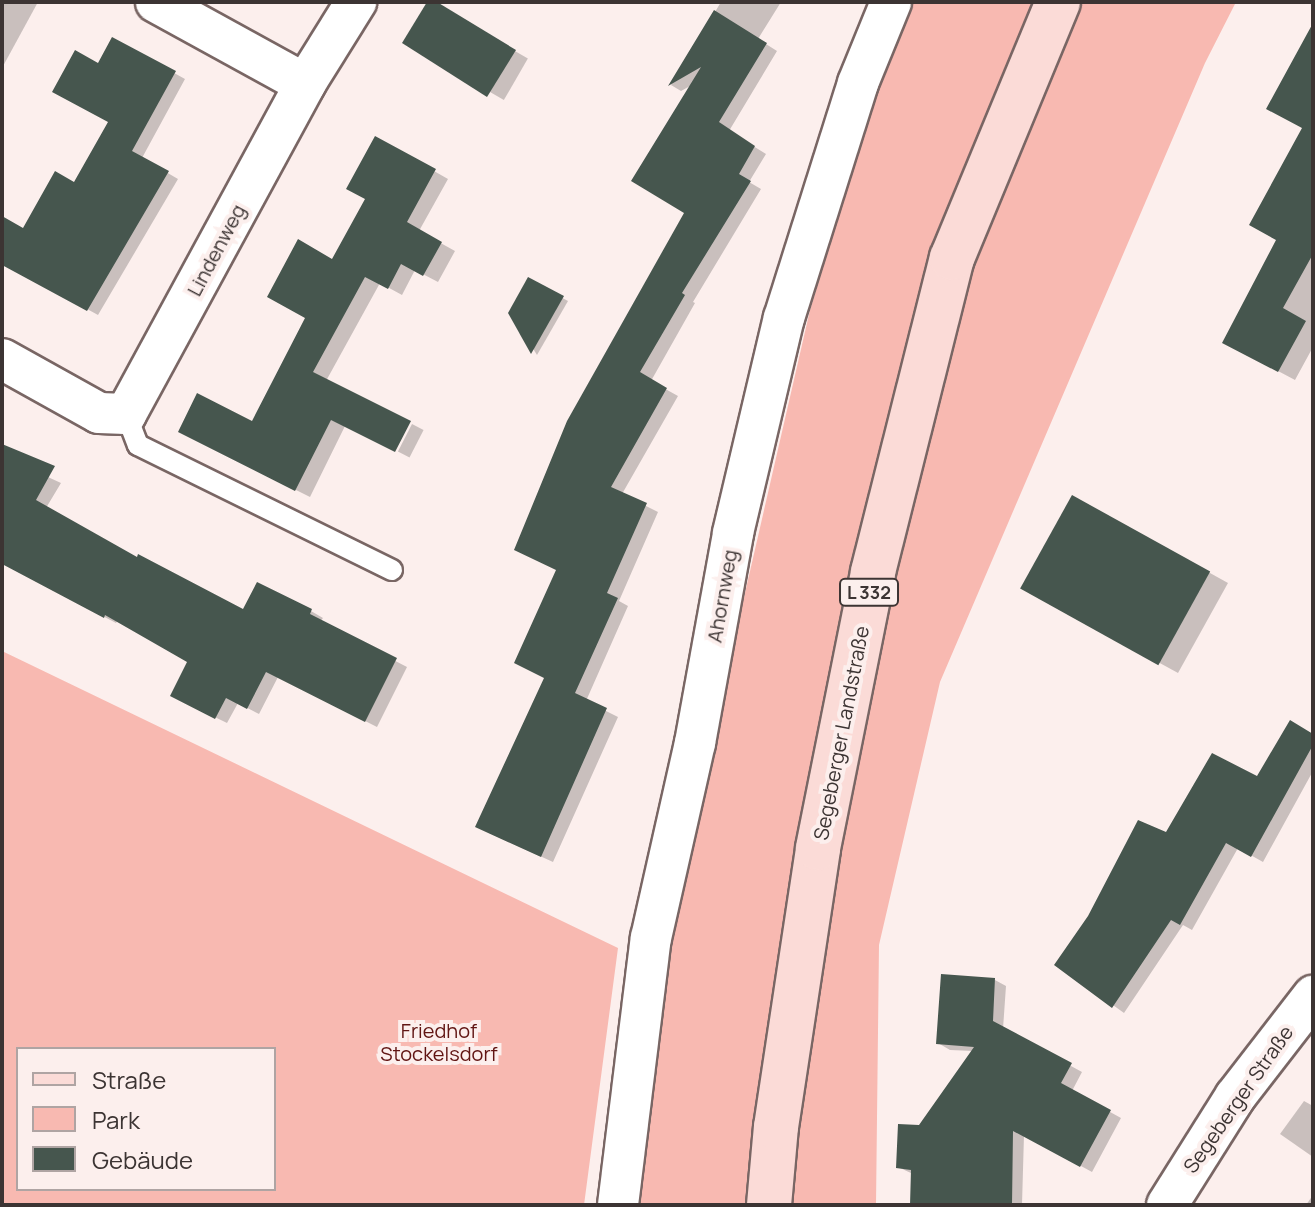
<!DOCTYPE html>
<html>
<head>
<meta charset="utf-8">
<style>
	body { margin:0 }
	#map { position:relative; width:1315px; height:1207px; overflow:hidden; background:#fcefed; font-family:Manrope,sans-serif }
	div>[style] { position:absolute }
	.green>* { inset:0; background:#f8b9b1 }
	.shadow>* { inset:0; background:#0003; transform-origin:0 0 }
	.building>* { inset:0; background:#46564e; transform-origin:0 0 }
	.roads { filter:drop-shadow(2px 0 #796664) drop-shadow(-2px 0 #796664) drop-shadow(0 2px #796664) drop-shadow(0 -2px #796664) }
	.lane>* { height:20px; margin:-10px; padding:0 10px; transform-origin:10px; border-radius:10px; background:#fff }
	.street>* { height:40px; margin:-20px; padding:0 20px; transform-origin:20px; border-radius:20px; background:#fff }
	.primary>* { height:44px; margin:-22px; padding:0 22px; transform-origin:22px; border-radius:22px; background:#fbdbd7 }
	span { translate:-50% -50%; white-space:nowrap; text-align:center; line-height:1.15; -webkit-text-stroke:8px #fcefed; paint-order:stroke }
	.shield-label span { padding:2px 6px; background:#fcefed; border:2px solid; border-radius:6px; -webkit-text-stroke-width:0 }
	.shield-label { font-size:18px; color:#3c3433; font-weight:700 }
	.street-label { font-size:20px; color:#3c3433 }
	.park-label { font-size:20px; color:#611513 }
	.frame { position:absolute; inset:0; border:4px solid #3c3433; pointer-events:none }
	.legend { position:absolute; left:16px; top:1047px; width:260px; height:144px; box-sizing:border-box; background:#fcefed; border:2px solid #afa4a3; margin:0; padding:10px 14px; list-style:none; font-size:24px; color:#3c3433 }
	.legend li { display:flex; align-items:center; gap:16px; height:40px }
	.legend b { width:40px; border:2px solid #afa4a3 }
</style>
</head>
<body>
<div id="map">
	<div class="green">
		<div style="clip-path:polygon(911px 2px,1236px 2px,1205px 63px,940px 682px,879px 945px,876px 1205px,629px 1205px,665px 941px,810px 310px,879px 84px)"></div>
		<div style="clip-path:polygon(evenodd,2px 651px,618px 948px,584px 1205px,2px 1205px,2px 651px,18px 1049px,274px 1049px,274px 1189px,18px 1189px,18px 1049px)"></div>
	</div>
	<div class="shadow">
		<div style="clip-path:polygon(2px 2px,38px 2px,2px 68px)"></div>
		<div style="left:430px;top:2px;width:113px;height:48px;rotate:30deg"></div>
		<div style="clip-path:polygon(721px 2px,781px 2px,758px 39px,777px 51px,729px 131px,766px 154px,749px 182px,761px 189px,693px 302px,695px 303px,651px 381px,678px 396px,622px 494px,658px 512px,619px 601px,628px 606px,586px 701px,618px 717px,553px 862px,489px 833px,546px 678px,558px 570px,686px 213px,692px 85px,681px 91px,671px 85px)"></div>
		<div style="clip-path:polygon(113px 39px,185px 79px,142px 158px,178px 179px,98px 315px,25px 275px,2px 257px,2px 218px,24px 230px,75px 185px,110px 122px,98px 66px)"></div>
		<div style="clip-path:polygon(1313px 50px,1313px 347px,1295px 380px,1240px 351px,1278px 240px,1304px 128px)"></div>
		<div style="clip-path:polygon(376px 138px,448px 179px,419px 231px,455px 251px,438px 282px,415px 270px,402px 295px,380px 283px,326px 381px,345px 426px,310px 497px,194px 439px,253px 423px,368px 199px)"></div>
		<div style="clip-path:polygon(529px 280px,568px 301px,537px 355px,511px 313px)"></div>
		<div style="left:412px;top:424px;width:13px;height:31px;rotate:27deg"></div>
		<div style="clip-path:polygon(2px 456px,61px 483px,46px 508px,138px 559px,244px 611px,311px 611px,323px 618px,320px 622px,407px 667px,377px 727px,278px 677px,259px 714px,238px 703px,227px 723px,184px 702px,189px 661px,118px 620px,116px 623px,17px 571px,2px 533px)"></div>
		<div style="clip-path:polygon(1210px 573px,1228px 583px,1178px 673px,1041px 598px)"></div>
		<div style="clip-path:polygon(1313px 736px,1313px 771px,1263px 862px,1238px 848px,1192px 930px,1183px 925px,1124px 1013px,1056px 964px,1167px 835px,1258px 778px)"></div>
		<div style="clip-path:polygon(995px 980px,1006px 986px,1003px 1029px,1082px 1072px,1072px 1091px,1121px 1118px,1092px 1172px,1024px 1135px,1022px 1205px,912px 1205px,913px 1174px,898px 1167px,920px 1127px,973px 1051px,950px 1050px,938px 1043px)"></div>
		<div style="clip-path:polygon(1304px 1101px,1313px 1106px,1313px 1157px,1280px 1134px)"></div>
		<div style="clip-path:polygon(1313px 1195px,1313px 1205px,1306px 1205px)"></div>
	</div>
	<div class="building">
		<div style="clip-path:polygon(427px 2px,437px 2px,516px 50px,487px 97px,402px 43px)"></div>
		<div style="clip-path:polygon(714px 10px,767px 43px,719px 122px,755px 146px,739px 174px,751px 181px,682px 293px,685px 295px,640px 372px,667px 388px,611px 487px,647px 503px,607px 593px,618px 598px,575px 693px,607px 708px,541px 857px,475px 827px,544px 678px,514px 663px,556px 570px,514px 550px,567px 421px,684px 213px,631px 181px,701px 67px,668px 86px)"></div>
		<div style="clip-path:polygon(1313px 23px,1313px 254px,1283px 308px,1306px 321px,1278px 372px,1222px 343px,1276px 240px,1249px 225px,1302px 128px,1266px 109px)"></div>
		<div style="clip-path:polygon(112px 37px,176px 71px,132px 151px,169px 171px,87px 311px,2px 265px,2px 216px,23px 228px,55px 171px,74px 182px,108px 122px,52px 92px,75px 50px,98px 63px)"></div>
		<div style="clip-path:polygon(375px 136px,436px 169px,407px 222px,442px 242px,423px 276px,401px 264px,388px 289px,365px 277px,313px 372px,411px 421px,395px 452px,331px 420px,295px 491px,178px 432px,197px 393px,252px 421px,305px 318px,267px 297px,298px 239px,332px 259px,365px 199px,346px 189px)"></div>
		<div style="clip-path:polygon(528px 277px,564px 296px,531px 354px,508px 313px)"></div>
		<div style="clip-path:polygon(2px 444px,55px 466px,36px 500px,137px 557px,138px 554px,243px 609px,257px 582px,312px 609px,310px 614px,397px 658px,365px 722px,266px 672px,247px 709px,226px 698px,215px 719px,170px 696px,187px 662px,105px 615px,104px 618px,2px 564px)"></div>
		<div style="left:1072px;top:495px;width:158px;height:107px;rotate:29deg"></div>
		<div style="clip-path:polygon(1290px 720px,1313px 734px,1313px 745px,1251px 857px,1226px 843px,1180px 925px,1171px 920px,1112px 1008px,1054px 965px,1088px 916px,1138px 820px,1166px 832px,1212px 753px,1257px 776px)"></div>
		<div style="clip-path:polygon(941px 974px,995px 978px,993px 1021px,1072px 1063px,1061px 1083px,1111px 1110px,1080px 1167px,1013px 1131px,1012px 1205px,910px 1205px,911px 1170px,896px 1168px,898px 1124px,919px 1125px,974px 1047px,936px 1044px)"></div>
	</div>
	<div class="roads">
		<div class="lane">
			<div style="left:126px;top:414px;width:33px;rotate:69deg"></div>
			<div style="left:138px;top:445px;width:283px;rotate:26.2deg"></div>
		</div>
		<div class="street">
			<div style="left:156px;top:2px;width:170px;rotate:28.8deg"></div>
			<div style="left:2px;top:359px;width:111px;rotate:29.1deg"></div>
			<div style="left:99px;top:413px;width:27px;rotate:2deg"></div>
			<div style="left:126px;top:414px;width:375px;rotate:-61.5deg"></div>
			<div style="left:305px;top:84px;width:97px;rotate:-58.1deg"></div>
			<div style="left:618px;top:1205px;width:269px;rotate:-83deg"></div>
			<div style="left:651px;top:938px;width:200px;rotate:-77.3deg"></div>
			<div style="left:695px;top:743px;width:213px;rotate:-79.7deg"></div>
			<div style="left:733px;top:533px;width:221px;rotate:-76.7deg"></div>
			<div style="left:784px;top:318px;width:246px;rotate:-72.5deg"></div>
			<div style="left:858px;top:83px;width:87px;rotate:-67.8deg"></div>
			<div style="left:1167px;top:1205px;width:128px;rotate:-57.8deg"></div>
			<div style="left:1235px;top:1097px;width:128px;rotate:-52.3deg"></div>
		</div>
		<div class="primary">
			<div style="left:769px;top:1205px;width:78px;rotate:-84.9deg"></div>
			<div style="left:776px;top:1127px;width:282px;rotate:-81.4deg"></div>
			<div style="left:818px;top:848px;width:281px;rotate:-78.7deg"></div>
			<div style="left:873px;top:572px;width:324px;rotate:-75.9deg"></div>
			<div style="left:952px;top:258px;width:277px;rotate:-67.5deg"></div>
		</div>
	</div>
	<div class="shield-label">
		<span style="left:869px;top:592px">L 332</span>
	</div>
	<div class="street-label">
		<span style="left:216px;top:250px;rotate:-62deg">Lindenweg</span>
		<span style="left:722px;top:596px;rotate:-80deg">Ahornweg</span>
		<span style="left:841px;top:733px;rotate:-79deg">Segeberger Landstraße</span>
		<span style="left:1238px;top:1099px;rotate:-55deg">Segeberger Straße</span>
	</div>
	<div class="park-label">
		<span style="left:439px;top:1042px">Friedhof<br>Stockelsdorf</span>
	</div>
	<div class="frame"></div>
	<ul class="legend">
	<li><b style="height:10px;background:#fbdbd7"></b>Straße</li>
	<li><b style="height:22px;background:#f8b9b1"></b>Park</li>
	<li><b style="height:22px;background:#46564e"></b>Gebäude</li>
	</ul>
</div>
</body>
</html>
